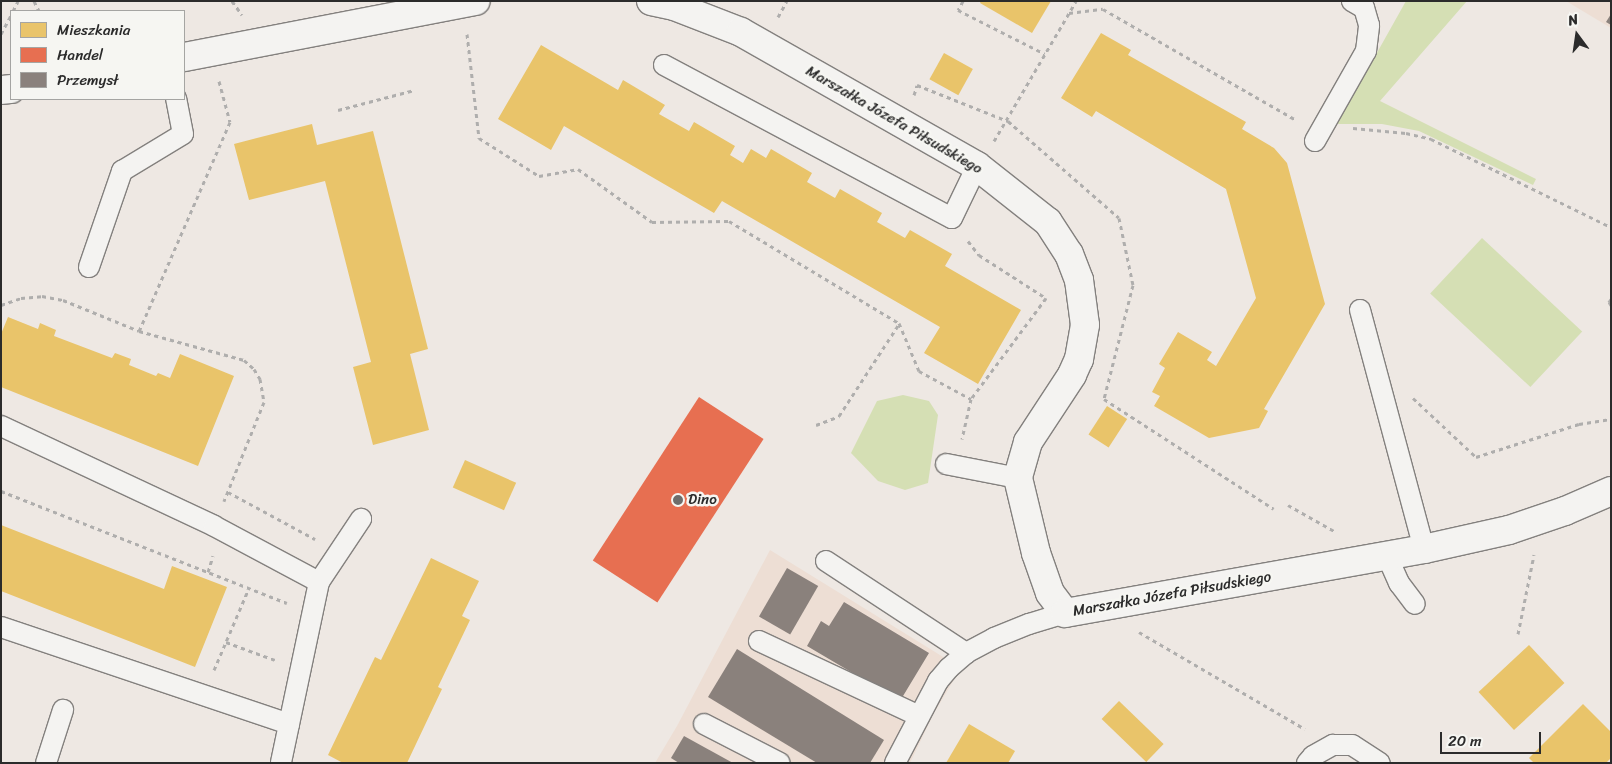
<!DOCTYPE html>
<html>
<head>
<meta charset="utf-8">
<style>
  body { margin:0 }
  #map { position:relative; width:1612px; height:764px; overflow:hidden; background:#eee8e3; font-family:Sriracha,sans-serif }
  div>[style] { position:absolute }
  .built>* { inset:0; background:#edded4 }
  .green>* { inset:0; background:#d5dfb4; transform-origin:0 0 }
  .homes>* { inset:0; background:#e9c46a; transform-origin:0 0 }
  .shops>* { inset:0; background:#e76f51; transform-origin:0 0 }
  .industry>* { inset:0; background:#8a817c; transform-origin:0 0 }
  .path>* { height:3px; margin-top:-1.5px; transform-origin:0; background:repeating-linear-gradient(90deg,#afaead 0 4px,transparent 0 8px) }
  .roads { filter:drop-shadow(1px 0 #83807e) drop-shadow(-1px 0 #83807e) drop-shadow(0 1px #83807e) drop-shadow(0 -1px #83807e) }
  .service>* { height:20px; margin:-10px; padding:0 10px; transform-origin:10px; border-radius:10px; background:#f4f3f1 }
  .minor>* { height:28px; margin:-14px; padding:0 14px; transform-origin:14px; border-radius:14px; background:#f4f3f1 }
  .dots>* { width:14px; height:14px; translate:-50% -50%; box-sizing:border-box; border:2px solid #f6f6f2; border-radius:50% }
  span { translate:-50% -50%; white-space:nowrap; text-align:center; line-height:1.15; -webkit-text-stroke:5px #f6f6f2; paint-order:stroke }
  .street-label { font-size:15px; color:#2b2b2b }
  .poi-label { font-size:15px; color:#2b2b2b }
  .left { translate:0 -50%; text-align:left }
  .frame { position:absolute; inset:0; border:2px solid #2b2b2b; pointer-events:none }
  .legend { position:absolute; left:10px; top:10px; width:175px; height:90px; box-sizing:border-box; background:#f6f6f2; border:1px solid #a5a5a2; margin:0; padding:6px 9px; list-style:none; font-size:15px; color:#2b2b2b }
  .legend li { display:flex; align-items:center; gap:10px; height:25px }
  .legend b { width:25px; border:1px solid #a5a5a2 }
  .north { position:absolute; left:1552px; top:10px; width:50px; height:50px; -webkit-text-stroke:4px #f6f6f2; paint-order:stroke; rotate:346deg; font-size:14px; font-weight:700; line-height:20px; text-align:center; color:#2b2b2b }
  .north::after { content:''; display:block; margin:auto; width:18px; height:22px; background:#2b2b2b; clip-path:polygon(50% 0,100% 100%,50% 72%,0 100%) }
  .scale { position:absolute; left:1440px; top:732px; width:101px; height:22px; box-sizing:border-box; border:2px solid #2b2b2b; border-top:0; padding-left:6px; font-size:15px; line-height:18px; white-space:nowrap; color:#2b2b2b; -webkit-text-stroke:4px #f6f6f2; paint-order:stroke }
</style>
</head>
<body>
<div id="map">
  <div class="built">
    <i style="clip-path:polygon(1566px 1px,1611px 1px,1611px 28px)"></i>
    <i style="clip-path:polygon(770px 550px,961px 668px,934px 713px,910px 763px,655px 763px,677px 726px)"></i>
  </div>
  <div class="green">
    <i style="clip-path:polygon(1406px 1px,1467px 1px,1380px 101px,1536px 179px,1533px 185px,1419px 131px,1382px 124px,1337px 124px)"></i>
    <i style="left:1482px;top:238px;width:137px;height:76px;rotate:43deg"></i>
    <i style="clip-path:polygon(903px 395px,929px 401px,938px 415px,928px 483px,905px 490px,878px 481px,851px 453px,877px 401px)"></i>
  </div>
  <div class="homes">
    <i style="clip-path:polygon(981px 1px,1051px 1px,1032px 33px,980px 3px)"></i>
    <i style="clip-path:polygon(1101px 33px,1131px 50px,1128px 55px,1246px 122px,1242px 129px,1274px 148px,1287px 163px,1325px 304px,1264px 409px,1268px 411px,1259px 428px,1209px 438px,1154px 406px,1160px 396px,1152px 392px,1165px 368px,1159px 364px,1178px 332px,1212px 352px,1207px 360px,1216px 366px,1256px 298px,1226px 189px,1096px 111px,1092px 117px,1061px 98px)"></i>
    <i style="clip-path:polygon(541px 45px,618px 90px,623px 80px,665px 105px,659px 114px,689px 131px,694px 122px,735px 146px,730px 155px,743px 163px,751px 149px,766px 158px,771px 149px,812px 173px,807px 182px,835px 198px,840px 189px,882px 213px,877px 222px,905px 238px,910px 230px,952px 254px,945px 266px,1021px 310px,978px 384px,924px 353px,940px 327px,722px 201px,714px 213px,564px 126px,551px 150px,498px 119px)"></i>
    <i style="left:944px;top:53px;width:33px;height:30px;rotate:29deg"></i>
    <i style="clip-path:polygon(312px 124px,317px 145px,373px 131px,428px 349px,410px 354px,429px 430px,373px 445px,353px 367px,371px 362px,325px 181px,249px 200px,234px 144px)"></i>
    <i style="clip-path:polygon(8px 317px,38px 329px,40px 323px,56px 330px,54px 336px,112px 358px,115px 353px,131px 359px,129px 365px,156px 376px,158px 373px,170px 378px,180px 354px,234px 376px,198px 466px,1px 387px,1px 334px)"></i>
    <i style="left:1107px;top:406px;width:24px;height:34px;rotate:33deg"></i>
    <i style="left:465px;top:460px;width:56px;height:30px;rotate:24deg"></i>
    <i style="clip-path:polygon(1px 525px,164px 589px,172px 566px,227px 587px,195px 667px,1px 591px)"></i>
    <i style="clip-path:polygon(431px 558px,479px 581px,462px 616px,470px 620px,438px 687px,442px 689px,407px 763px,343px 763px,328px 755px,375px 657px,381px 660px)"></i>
    <i style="left:1529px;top:645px;width:52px;height:69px;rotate:47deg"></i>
    <i style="left:1119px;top:701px;width:62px;height:25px;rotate:44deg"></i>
    <i style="clip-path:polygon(1583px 704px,1611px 732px,1611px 758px,1606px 763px,1534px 763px,1529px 758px)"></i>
    <i style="clip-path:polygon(969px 724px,1015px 751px,1008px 763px,946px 763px)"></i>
  </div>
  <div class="shops">
    <i style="left:699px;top:397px;width:77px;height:195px;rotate:33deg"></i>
  </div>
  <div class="industry">
    <i style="clip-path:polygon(1611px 14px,1611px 25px,1606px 22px)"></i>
    <i style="left:787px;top:568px;width:36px;height:56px;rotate:30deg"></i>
    <i style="clip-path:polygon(844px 602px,929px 653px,900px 701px,807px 646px,821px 621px,829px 626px)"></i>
    <i style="clip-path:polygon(737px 649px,884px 740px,870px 763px,817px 763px,708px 697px)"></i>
    <i style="clip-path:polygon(684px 736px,733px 763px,679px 763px,671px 758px)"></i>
  </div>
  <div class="path">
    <i style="left:34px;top:1px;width:11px;rotate:63deg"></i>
    <i style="left:232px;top:1px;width:17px;rotate:54deg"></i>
    <i style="left:963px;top:1px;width:10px;rotate:119deg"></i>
    <i style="left:958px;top:10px;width:97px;rotate:26.8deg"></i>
    <i style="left:13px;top:11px;width:11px;rotate:-63deg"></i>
    <i style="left:1069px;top:13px;width:34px;rotate:-7deg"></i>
    <i style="left:1103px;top:9px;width:223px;rotate:29.9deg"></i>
    <i style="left:778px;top:17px;width:18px;rotate:-61deg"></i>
    <i style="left:1px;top:34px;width:21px;rotate:-62deg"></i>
    <i style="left:467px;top:34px;width:105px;rotate:83.4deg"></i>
    <i style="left:479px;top:138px;width:71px;rotate:32.3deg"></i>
    <i style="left:539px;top:176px;width:40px;rotate:-10deg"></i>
    <i style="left:578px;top:169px;width:91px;rotate:35.6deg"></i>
    <i style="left:652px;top:222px;width:77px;rotate:-0.7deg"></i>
    <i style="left:729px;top:221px;width:198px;rotate:31deg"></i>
    <i style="left:899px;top:323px;width:52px;rotate:67.4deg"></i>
    <i style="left:919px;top:371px;width:59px;rotate:28.3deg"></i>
    <i style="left:971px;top:399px;width:41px;rotate:102.7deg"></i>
    <i style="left:219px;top:81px;width:42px;rotate:75deg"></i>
    <i style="left:230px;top:122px;width:228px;rotate:113.5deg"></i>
    <i style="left:139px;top:331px;width:109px;rotate:15.4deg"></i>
    <i style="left:244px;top:360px;width:13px;rotate:42deg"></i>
    <i style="left:254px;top:369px;width:12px;rotate:59deg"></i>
    <i style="left:260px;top:379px;width:23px;rotate:80deg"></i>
    <i style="left:264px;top:402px;width:107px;rotate:112deg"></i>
    <i style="left:914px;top:95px;width:10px;rotate:-73deg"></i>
    <i style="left:917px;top:85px;width:98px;rotate:21.6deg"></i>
    <i style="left:1008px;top:121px;width:147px;rotate:41.1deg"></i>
    <i style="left:1119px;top:218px;width:68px;rotate:78.2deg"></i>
    <i style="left:1133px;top:285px;width:118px;rotate:104.3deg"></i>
    <i style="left:1104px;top:399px;width:202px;rotate:32.9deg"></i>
    <i style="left:338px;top:110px;width:79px;rotate:-14.7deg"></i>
    <i style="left:1353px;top:128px;width:53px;rotate:5.4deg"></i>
    <i style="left:1406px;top:133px;width:26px;rotate:13deg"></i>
    <i style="left:1431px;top:139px;width:200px;rotate:26.1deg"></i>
    <i style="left:994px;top:141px;width:162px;rotate:-59.6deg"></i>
    <i style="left:968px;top:241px;width:18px;rotate:52deg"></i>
    <i style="left:979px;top:255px;width:80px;rotate:32.7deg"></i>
    <i style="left:1046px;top:298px;width:126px;rotate:126.6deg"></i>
    <i style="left:1611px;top:299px;width:4px;rotate:124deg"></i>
    <i style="left:1609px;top:302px;width:4px;rotate:56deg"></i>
    <i style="left:1px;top:305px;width:21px;rotate:-19deg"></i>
    <i style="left:21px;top:298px;width:21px;rotate:-5deg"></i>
    <i style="left:42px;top:296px;width:21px;rotate:11deg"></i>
    <i style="left:63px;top:300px;width:82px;rotate:22.2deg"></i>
    <i style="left:1413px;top:398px;width:86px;rotate:43.1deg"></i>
    <i style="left:1476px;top:457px;width:108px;rotate:-17.8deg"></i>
    <i style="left:1579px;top:424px;width:32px;rotate:-9deg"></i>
    <i style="left:816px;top:425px;width:25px;rotate:-21deg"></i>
    <i style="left:839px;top:416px;width:110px;rotate:-56.9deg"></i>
    <i style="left:1px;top:491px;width:307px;rotate:21.4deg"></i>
    <i style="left:228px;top:492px;width:99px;rotate:28.4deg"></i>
    <i style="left:1288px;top:505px;width:55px;rotate:29.4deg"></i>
    <i style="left:208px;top:572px;width:17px;rotate:-73deg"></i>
    <i style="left:1139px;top:632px;width:192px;rotate:30.3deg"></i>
    <i style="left:1518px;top:634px;width:81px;rotate:-78.6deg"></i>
    <i style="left:226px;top:642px;width:52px;rotate:20.2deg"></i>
    <i style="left:214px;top:670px;width:89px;rotate:-66.9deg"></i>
  </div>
  <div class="roads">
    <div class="service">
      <i style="left:664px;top:65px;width:326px;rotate:28deg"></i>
      <i style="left:952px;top:218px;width:58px;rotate:-64.3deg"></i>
      <i style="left:1315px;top:141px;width:103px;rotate:-60.5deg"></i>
      <i style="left:1366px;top:51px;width:26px;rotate:-83deg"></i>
      <i style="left:1369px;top:25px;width:18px;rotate:-106deg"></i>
      <i style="left:1364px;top:8px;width:14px;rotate:-150deg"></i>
      <i style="left:89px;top:267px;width:102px;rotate:-71deg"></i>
      <i style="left:122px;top:171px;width:71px;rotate:-31.2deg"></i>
      <i style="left:183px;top:134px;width:36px;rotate:-101deg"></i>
      <i style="left:1360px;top:310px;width:247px;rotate:75deg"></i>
      <i style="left:1px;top:426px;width:235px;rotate:25.1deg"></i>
      <i style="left:214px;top:526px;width:119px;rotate:28.1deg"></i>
      <i style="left:319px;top:582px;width:185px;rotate:101.9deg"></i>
      <i style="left:946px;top:464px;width:73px;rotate:11deg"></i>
      <i style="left:1387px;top:556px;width:30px;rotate:66deg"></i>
      <i style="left:1399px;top:583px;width:26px;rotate:53deg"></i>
      <i style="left:826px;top:561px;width:168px;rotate:33.3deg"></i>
      <i style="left:319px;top:582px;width:76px;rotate:-56.3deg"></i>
      <i style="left:1px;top:627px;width:304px;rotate:18.6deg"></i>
      <i style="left:759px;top:641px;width:177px;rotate:25.1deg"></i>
      <i style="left:704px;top:724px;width:85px;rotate:27.2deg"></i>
      <i style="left:46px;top:763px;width:56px;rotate:-72.2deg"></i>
      <i style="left:895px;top:763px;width:93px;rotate:-62.3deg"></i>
      <i style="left:938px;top:681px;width:17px;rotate:-50deg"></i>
      <i style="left:949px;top:668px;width:23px;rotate:-41deg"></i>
      <i style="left:966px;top:653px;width:32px;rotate:-28deg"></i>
      <i style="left:994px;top:638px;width:38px;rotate:-22deg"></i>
      <i style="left:1029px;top:624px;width:38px;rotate:-17deg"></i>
      <i style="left:1307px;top:763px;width:9px;rotate:-49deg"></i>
      <i style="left:1313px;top:756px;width:23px;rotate:-29deg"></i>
      <i style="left:1333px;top:745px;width:19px"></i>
      <i style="left:1352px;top:745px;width:33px;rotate:33deg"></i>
    </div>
    <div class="minor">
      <i style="left:651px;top:1px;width:24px;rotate:12deg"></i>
      <i style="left:674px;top:6px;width:72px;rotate:21.2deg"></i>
      <i style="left:741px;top:32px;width:271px;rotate:29.6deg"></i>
      <i style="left:977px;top:166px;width:90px;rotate:38.3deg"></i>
      <i style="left:1048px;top:222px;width:38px;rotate:57deg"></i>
      <i style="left:1069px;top:254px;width:28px;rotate:69deg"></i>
      <i style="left:1079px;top:280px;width:45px;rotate:82.4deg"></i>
      <i style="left:1085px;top:325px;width:35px;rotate:100deg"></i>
      <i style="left:1079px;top:359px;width:17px;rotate:114deg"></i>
      <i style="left:1072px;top:375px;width:80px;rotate:123.3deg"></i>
      <i style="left:1028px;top:442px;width:37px;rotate:106deg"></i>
      <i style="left:1018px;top:478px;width:77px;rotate:76.5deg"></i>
      <i style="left:1036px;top:553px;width:42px;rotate:70.7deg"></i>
      <i style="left:1050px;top:593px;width:25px;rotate:53deg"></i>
      <i style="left:1065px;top:613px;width:365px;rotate:-10.1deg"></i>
      <i style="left:1424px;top:549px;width:87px;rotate:-12.6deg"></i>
      <i style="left:1509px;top:530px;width:59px;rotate:-18.7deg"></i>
      <i style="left:1565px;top:511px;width:50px;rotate:-23.5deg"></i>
      <i style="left:184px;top:57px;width:297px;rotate:-10.9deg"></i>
      <i style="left:1px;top:90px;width:10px;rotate:-6deg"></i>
    </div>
  </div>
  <div class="dots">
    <i style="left:678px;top:500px;background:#6f6d6b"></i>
  </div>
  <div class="street-label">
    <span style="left:894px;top:120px;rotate:30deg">Marszałka Józefa Piłsudskiego</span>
    <span style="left:1172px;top:594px;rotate:-10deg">Marszałka Józefa Piłsudskiego</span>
  </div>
  <div class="poi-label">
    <span class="left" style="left:688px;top:500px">Dino</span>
  </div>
  <div class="frame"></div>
  <ul class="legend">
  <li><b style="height:14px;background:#e9c46a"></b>Mieszkania</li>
  <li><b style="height:14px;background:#e76f51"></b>Handel</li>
  <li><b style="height:14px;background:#8a817c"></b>Przemysł</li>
  </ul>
  <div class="north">N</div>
  <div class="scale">20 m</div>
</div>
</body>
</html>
